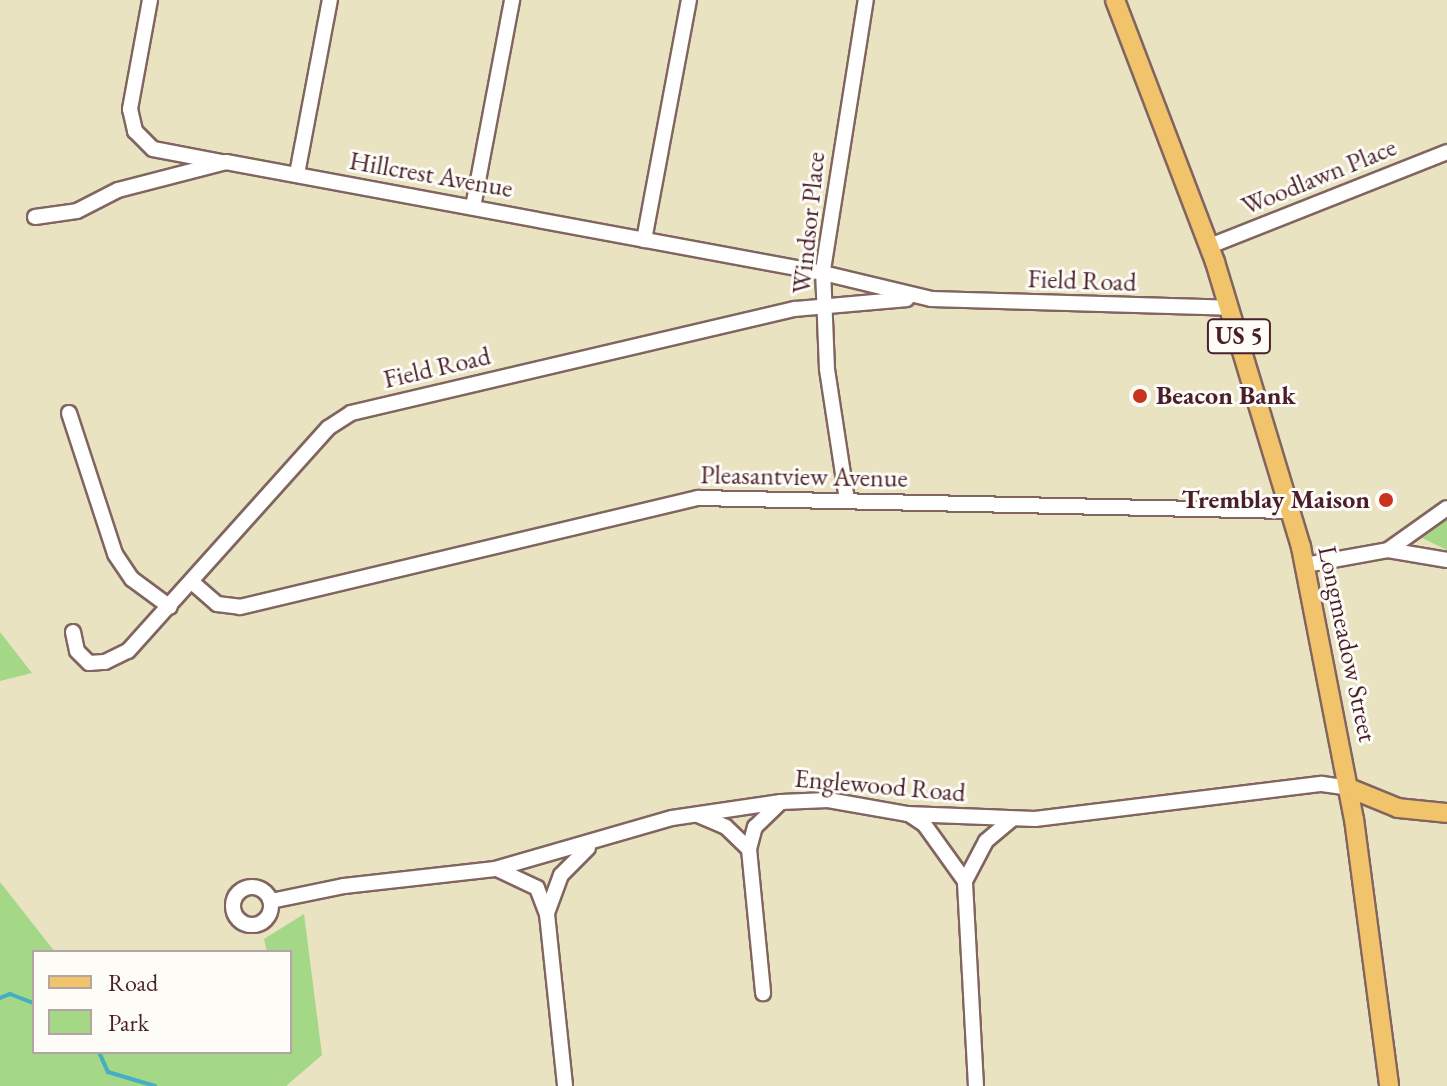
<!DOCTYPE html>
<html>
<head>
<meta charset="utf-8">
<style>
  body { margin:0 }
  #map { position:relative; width:1447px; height:1086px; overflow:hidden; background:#e9e3c2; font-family:"EB Garamond",serif }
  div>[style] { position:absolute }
  .green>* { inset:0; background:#a4d786 }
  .stream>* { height:4px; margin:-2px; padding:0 2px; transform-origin:2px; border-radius:2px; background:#45adc5 }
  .roads { filter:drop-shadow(2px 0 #826460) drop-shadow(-2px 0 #826460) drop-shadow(0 2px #826460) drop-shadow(0 -2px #826460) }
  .minor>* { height:14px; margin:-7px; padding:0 7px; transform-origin:7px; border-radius:7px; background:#fff }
  .minor>.ring { margin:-7px; padding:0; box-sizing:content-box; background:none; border:14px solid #fff; border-radius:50% }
  .major>* { height:18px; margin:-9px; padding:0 9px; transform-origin:9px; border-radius:9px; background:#f1c36a }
  .dots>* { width:22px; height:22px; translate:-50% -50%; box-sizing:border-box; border:4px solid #fdfcf7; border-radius:50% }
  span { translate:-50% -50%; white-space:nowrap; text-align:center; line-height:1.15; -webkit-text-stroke:6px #fdfcf7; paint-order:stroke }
  .shield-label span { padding:2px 6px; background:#fdfcf7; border:2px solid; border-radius:6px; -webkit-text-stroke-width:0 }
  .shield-label { font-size:24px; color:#4a1f2b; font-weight:700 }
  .street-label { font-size:26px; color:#4a1f2b }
  .poi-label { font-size:26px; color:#4a1f2b; font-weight:700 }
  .left { translate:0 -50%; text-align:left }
  .right { translate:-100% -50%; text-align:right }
  .legend { position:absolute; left:32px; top:950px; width:260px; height:104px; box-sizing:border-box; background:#fdfcf7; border:2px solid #b5a4a5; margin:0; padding:10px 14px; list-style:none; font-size:24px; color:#4a1f2b }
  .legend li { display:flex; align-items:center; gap:16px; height:40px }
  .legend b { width:40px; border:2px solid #b5a4a5 }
</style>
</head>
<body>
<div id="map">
  <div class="green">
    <i style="clip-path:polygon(1447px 518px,1447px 550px,1422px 538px)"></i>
    <i style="clip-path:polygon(0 632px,32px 673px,0 681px)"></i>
    <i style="clip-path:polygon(0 882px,55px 952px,34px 952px,34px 1052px,290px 1052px,290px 952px,267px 952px,264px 939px,304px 914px,322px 1055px,286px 1086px,0 1086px)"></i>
  </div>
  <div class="stream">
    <i style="left:0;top:998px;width:11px;rotate:-22deg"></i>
    <i style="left:10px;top:994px;width:26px;rotate:21deg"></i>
    <i style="left:99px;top:1052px;width:22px;rotate:66deg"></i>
    <i style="left:108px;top:1072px;width:49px;rotate:16.6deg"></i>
  </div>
  <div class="roads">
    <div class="minor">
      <i style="left:150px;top:0;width:111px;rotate:100.4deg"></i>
      <i style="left:130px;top:109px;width:23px;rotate:77deg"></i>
      <i style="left:135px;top:131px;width:25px;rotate:45deg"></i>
      <i style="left:153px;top:149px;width:69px;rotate:10.8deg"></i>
      <i style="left:297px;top:174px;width:177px;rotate:-79.3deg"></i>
      <i style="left:473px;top:207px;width:211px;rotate:-79.3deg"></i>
      <i style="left:35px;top:217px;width:42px;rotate:-8.1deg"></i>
      <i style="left:77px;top:211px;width:46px;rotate:-27.1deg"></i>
      <i style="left:118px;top:190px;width:112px;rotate:-14.5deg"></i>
      <i style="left:226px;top:162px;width:607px;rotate:10.53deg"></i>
      <i style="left:823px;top:273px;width:111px;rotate:13.5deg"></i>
      <i style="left:931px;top:299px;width:299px;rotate:1.7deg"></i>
      <i style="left:644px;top:240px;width:244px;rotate:-79.4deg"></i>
      <i style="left:1210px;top:246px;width:255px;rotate:-21.6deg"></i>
      <i style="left:69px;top:413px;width:148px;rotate:71.9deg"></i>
      <i style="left:115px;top:554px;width:30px;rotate:56deg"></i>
      <i style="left:132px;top:579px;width:47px;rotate:36.4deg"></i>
      <i style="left:847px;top:500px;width:133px;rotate:-98.7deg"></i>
      <i style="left:827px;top:369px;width:99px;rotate:-92.3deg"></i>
      <i style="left:823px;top:270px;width:273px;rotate:-81deg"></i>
      <i style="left:1388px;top:550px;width:60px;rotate:9.6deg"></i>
      <i style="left:1305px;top:565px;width:84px;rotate:-10.2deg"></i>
      <i style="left:1388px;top:550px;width:72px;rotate:-35.4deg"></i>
      <i style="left:193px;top:583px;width:32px;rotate:41deg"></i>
      <i style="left:217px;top:604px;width:23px;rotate:7deg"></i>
      <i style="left:240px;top:607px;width:471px;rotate:-13.4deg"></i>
      <i style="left:698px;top:498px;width:593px;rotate:1.26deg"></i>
      <i style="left:73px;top:632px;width:19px;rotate:78deg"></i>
      <i style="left:77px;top:651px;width:17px;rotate:45deg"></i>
      <i style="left:89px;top:663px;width:16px;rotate:-4deg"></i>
      <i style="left:105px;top:662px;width:25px;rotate:-26deg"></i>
      <i style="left:128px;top:651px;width:300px;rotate:-48.1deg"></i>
      <i style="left:328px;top:428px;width:27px;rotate:-33deg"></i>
      <i style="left:351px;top:413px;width:456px;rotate:-13.2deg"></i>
      <i style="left:795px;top:309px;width:112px;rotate:-5.1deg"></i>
      <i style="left:698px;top:815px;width:30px;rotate:23deg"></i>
      <i style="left:726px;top:827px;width:32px;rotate:44deg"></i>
      <i style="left:749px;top:849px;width:145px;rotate:84.4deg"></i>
      <i style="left:910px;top:815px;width:17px;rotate:33deg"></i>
      <i style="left:924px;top:824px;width:70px;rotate:54.3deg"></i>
      <i style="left:749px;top:849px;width:23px;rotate:-75deg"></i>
      <i style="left:755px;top:827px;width:36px;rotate:-44deg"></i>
      <i style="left:499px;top:870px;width:42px;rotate:25.3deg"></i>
      <i style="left:537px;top:888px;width:28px;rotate:69deg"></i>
      <i style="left:547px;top:914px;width:173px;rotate:84deg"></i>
      <i class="ring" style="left:233px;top:887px;width:24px;height:24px"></i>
      <i style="left:271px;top:901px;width:75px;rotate:-11.6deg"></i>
      <i style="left:344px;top:886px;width:152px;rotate:-6.4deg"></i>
      <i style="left:495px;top:869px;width:184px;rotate:-16.1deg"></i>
      <i style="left:672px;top:818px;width:110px;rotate:-8.4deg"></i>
      <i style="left:781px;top:802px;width:47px;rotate:-2.4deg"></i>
      <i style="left:828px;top:800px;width:80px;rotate:10deg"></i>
      <i style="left:907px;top:814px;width:128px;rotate:2.2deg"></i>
      <i style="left:1035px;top:819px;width:289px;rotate:-7deg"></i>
      <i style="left:1322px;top:784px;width:27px;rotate:8deg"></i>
      <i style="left:547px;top:913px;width:40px;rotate:-69.8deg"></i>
      <i style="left:561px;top:875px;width:38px;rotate:-45deg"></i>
      <i style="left:976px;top:1086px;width:205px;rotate:-93.1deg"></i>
      <i style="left:965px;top:881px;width:45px;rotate:-62.3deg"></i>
      <i style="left:986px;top:841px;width:34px;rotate:-40deg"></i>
    </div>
    <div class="major">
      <i style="left:1115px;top:0;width:280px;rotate:69.1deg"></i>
      <i style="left:1215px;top:262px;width:298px;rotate:73.2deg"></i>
      <i style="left:1301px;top:547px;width:277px;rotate:79deg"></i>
      <i style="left:1354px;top:819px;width:269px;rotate:82.5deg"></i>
      <i style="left:1349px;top:788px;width:53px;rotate:22.2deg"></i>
      <i style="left:1398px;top:808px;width:49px;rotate:5.8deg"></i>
    </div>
  </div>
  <div class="dots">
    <i style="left:1140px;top:396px;background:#c8321e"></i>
    <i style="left:1386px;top:500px;background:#c8321e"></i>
  </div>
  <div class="shield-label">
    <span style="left:1239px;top:336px">US 5</span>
  </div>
  <div class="street-label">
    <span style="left:431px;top:175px;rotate:10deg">Hillcrest Avenue</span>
    <span style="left:1319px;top:177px;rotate:-22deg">Woodlawn Place</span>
    <span style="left:809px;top:223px;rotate:-84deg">Windsor Place</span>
    <span style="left:1082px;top:281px;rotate:2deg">Field Road</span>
    <span style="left:437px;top:368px;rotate:-13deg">Field Road</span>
    <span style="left:804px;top:477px;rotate:1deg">Pleasantview Avenue</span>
    <span style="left:1347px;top:644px;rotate:78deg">Longmeadow Street</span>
    <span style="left:880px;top:786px;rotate:5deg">Englewood Road</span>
  </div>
  <div class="poi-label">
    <span class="left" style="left:1156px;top:396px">Beacon Bank</span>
    <span class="right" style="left:1370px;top:500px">Tremblay Maison</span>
  </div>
  <ul class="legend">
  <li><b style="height:10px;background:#f1c36a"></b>Road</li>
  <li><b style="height:22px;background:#a4d786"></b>Park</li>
  </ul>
</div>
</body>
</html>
